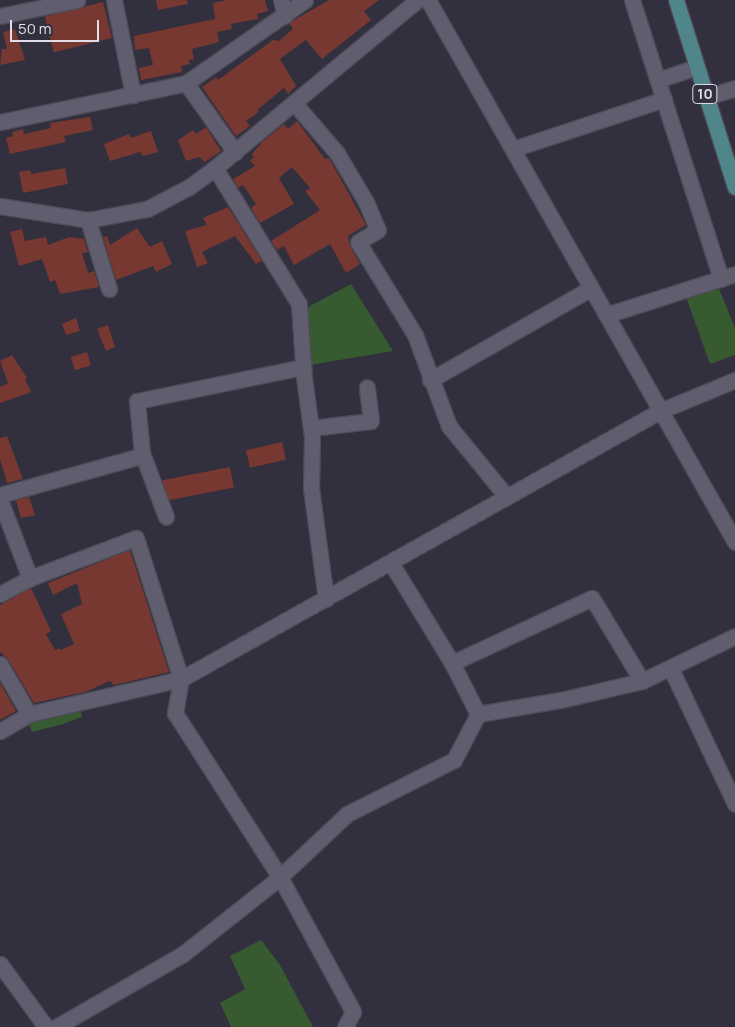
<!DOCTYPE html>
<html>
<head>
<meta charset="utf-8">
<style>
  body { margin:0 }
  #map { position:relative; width:735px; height:1027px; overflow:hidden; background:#322f3e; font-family:Manrope,sans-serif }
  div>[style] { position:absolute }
  .green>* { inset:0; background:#375a31 }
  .building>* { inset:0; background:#773831; transform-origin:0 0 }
  .roads { filter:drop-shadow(1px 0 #4d4b58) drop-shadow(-1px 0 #4d4b58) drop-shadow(0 1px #4d4b58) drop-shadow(0 -1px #4d4b58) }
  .minor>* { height:15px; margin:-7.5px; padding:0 7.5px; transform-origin:7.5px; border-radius:7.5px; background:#605d6e }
  .major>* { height:15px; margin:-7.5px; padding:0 7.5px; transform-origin:7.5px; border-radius:7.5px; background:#50858a }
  span { translate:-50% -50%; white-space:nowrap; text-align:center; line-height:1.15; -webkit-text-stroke:5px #322f3e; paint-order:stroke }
  .shield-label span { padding:1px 4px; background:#322f3e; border:1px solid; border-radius:4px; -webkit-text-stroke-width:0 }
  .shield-label { font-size:14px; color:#e0dee8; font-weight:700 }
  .scale { position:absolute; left:10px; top:20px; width:89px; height:22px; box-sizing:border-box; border:2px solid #e0dee8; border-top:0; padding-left:6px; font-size:15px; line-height:18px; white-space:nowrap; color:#e0dee8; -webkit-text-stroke:4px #322f3e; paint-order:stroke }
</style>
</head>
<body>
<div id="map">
  <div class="green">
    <i style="clip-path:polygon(351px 284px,393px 351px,310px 365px,306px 312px,310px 306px)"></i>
    <i style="clip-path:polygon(718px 286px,735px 328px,735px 355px,710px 364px,686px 297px)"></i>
    <i style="clip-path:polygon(80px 708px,82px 717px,63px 724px,32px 732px,28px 722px)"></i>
    <i style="clip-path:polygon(261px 940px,280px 965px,313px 1027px,231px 1027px,220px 1003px,245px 989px,230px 956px)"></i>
  </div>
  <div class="building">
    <i style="clip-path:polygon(156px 0,187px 0,188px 4px,158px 10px)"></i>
    <i style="clip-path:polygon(227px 0,265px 0,268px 11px,257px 14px,258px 19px,231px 24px,232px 29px,217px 32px,219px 42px,192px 49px,194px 59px,189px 60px,190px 64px,181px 66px,182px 72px,141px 80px,139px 68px,153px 65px,149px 48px,135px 50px,134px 36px,215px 19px,213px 3px)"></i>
    <i style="clip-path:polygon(329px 0,379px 0,364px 11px,371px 20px,322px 59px,306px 40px,280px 59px,296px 86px,288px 94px,284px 88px,257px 110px,259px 112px,246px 121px,250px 126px,236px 136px,202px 87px,216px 77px,218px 80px,273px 40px,279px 41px,293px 29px,289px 23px)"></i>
    <i style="left:103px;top:2px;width:37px;height:60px;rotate:76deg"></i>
    <i style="clip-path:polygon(15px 29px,25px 60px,0 65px,2px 49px,7px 49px,3px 32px)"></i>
    <i style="clip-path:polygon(90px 117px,93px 130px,64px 136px,66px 142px,10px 154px,6px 138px,13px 136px,12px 132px,23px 129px,24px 134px,51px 128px,50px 123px)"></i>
    <i style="clip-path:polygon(297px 121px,325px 159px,329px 158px,366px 225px,348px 236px,350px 246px,360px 264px,346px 273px,330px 244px,294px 265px,284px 246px,277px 250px,271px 241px,320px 210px,305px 191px,310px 188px,292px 167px,279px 178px,294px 204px,260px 223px,251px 208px,256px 204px,243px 185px,238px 188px,233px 179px,255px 166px,250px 161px,254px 157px,252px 154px,263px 141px,284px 124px,288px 129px)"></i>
    <i style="clip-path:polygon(206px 127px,221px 151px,205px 162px,199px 157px,186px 161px,178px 140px,193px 130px,196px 134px)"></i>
    <i style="clip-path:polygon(151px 131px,158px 152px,143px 156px,140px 152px,110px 161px,104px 144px,129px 134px,131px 138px)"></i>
    <i style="clip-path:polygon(65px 168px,68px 184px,23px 193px,19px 172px,30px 170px,31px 174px)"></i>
    <i style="clip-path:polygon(228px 207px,262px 261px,256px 264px,235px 236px,202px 252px,208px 263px,197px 267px,185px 231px,207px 225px,203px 218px)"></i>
    <i style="clip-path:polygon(137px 228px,150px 247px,162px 241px,172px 264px,156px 272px,153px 266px,116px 280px,103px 237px,107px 236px,110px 245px)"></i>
    <i style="clip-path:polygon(22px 229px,25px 241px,46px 237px,48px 245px,69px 237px,84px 239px,88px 252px,82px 253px,88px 273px,94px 271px,99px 287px,60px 294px,55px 280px,50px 282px,42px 259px,19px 266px,10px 232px)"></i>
    <i style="clip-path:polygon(76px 318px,80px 331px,66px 335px,62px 324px)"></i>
    <i style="clip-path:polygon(108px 325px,115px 347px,106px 351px,97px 329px)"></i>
    <i style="left:87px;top:352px;width:14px;height:17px;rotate:73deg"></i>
    <i style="clip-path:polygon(12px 355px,27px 378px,25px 379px,31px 392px,0 403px,0 387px,8px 383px,0 361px)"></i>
    <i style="clip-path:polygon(7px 436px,23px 479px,7px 483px,0 459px,0 438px)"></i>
    <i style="left:282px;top:442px;width:18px;height:37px;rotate:77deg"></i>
    <i style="left:230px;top:467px;width:21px;height:69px;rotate:79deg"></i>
    <i style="clip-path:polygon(29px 497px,35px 515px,21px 518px,16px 500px)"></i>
    <i style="clip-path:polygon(130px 550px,169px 672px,114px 685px,110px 681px,85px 692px,34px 703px,8px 659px,0 652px,0 605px,31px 588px,51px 631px,46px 634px,55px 650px,59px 648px,60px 650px,74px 644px,61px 614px,82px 604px,77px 583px,53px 595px,48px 583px)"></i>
    <i style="clip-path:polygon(0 683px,16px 711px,0 720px)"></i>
  </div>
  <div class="roads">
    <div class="minor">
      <i style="left:114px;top:0;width:97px;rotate:78.7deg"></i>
      <i style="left:281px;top:0;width:16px;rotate:75deg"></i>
      <i style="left:428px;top:0;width:623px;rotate:60.47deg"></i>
      <i style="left:632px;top:0;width:293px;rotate:72.3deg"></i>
      <i style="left:0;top:16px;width:79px;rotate:-11.7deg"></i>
      <i style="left:658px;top:80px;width:40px;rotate:-18.9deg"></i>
      <i style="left:186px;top:83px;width:85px;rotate:54.6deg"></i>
      <i style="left:706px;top:97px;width:30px;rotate:-17deg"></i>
      <i style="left:295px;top:104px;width:65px;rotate:49.4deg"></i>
      <i style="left:337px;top:153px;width:57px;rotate:59.4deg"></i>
      <i style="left:366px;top:202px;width:30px;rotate:67deg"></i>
      <i style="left:378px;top:230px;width:23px;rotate:149deg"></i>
      <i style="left:358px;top:242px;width:109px;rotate:58.5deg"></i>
      <i style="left:415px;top:335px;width:97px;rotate:69.5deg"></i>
      <i style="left:449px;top:426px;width:90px;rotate:50.8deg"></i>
      <i style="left:0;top:122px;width:190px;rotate:-11.8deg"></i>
      <i style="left:186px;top:83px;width:145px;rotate:-34.9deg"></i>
      <i style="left:513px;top:149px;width:159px;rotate:-18.3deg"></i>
      <i style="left:215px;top:168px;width:160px;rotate:58.3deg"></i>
      <i style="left:299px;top:304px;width:73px;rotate:86.1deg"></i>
      <i style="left:304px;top:377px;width:61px;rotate:82.4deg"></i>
      <i style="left:312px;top:437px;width:51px;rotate:91.1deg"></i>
      <i style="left:311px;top:488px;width:112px;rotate:82.3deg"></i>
      <i style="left:0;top:206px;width:89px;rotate:9deg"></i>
      <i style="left:88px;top:220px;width:60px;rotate:-10.6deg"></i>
      <i style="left:147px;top:209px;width:47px;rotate:-27.6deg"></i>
      <i style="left:189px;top:187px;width:32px;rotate:-36deg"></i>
      <i style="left:215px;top:168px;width:263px;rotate:-39.7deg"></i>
      <i style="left:88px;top:220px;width:72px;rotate:73.1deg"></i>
      <i style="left:606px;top:315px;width:135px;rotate:-17.6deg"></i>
      <i style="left:430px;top:380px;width:185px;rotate:-29.7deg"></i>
      <i style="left:311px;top:428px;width:60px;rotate:-6.7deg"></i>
      <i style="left:371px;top:421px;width:34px;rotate:-97deg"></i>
      <i style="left:142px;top:453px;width:68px;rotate:69.4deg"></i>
      <i style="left:0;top:495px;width:142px;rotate:-15.5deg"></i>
      <i style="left:137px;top:457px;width:6px;rotate:-39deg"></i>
      <i style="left:142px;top:453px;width:52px;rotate:-95.5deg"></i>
      <i style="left:137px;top:401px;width:169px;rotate:-11.6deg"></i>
      <i style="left:0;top:500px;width:84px;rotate:69deg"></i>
      <i style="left:391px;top:563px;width:117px;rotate:58.6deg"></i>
      <i style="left:452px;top:663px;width:57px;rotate:63deg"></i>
      <i style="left:0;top:594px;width:34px;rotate:-28deg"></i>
      <i style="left:30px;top:578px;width:113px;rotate:-20.7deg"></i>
      <i style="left:136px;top:538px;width:148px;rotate:72.3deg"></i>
      <i style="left:181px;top:679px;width:35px;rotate:100deg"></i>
      <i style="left:175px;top:713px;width:195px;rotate:57.4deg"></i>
      <i style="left:280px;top:877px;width:147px;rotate:61.5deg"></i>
      <i style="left:350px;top:1006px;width:7px;rotate:63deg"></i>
      <i style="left:353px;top:1012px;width:17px;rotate:118deg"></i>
      <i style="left:452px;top:663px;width:154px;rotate:-24.9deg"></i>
      <i style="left:592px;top:598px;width:97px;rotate:58.9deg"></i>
      <i style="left:0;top:664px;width:58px;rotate:59.9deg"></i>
      <i style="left:671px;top:669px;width:149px;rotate:64.6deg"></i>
      <i style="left:478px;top:714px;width:88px;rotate:-9.8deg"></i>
      <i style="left:565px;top:699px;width:79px;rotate:-13.2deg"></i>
      <i style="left:642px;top:681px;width:103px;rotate:-25.8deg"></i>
      <i style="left:0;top:731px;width:34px;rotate:-30deg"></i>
      <i style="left:29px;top:714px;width:156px;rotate:-13deg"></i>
      <i style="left:181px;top:679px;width:549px;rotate:-29.23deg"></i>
      <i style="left:660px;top:411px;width:81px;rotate:-22.5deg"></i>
      <i style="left:0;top:964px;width:78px;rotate:53.9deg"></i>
      <i style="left:56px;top:1027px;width:146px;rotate:-29.9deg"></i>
      <i style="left:183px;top:954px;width:124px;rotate:-38.4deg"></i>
      <i style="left:280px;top:877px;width:92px;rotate:-43.2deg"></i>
      <i style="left:347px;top:814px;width:120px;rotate:-26.8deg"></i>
      <i style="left:454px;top:760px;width:52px;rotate:-62.4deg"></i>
    </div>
    <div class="major">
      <i style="left:676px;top:0;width:196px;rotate:72.5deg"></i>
    </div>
  </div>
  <div class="shield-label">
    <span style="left:705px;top:94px">10</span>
  </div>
  <div class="scale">50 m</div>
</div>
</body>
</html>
